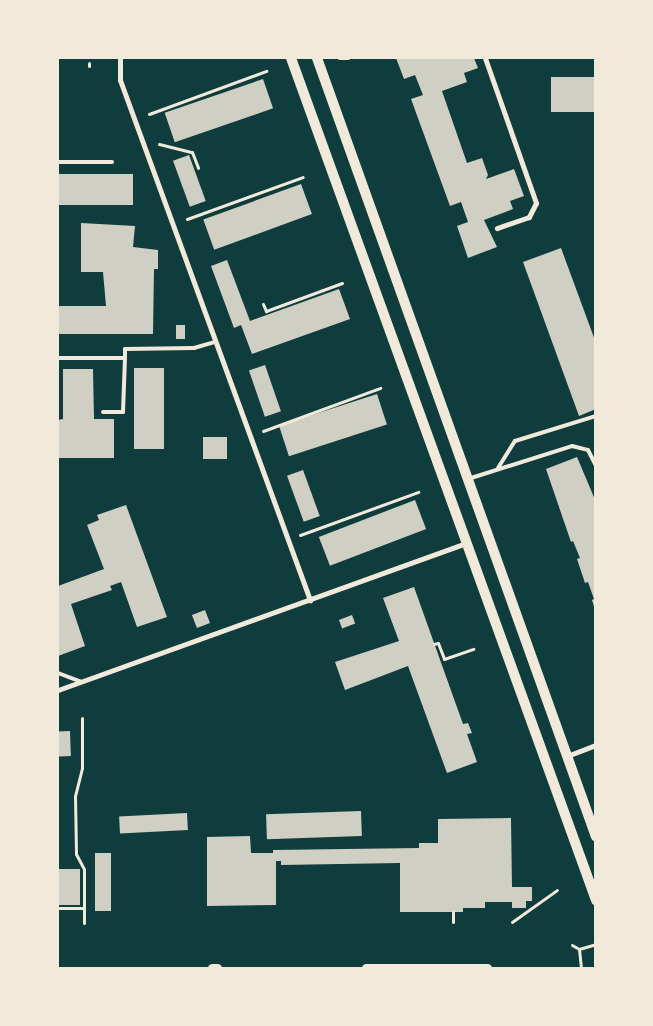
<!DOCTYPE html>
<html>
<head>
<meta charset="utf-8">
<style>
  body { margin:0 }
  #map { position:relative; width:653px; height:1026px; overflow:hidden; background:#0f3d3e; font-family:Inter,sans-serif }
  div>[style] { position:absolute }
  .building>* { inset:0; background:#cfcfc3; transform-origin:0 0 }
  .path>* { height:3px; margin:-1.5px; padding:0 1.5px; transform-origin:1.5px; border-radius:1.5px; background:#f1e9da }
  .service>* { height:4px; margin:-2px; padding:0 2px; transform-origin:2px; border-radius:2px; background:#f1e9da }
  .minor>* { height:5px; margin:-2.5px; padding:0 2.5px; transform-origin:2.5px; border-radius:2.5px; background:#f1e9da }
  .tertiary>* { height:9px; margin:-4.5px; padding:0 4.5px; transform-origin:4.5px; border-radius:4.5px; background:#f1e9da }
  .secondary>* { height:10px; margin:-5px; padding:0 5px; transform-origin:5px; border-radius:5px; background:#f1e9da }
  span { translate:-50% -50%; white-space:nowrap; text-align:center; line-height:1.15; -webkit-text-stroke:4.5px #f1e9da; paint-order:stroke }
  .frame { position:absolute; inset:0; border:59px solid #f1e9da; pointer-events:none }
</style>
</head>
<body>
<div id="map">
  <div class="building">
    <i style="clip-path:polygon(396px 58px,474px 58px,478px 68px,464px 73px,467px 82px,442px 91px,467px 163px,482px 158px,488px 175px,486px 179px,514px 169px,524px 196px,510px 201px,513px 209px,484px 220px,497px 247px,468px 258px,457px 226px,468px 222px,461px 202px,450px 206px,411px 99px,423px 95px,415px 75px,404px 79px)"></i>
    <i style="left:596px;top:77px;width:35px;height:45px;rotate:90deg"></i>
    <i style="left:263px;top:79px;width:31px;height:104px;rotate:71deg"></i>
    <i style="left:189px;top:155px;width:49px;height:17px;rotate:70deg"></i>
    <i style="left:58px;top:174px;width:75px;height:31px"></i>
    <i style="left:301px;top:184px;width:32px;height:104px;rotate:70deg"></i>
    <i style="clip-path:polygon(81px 223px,135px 226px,133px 247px,158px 250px,158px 269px,154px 269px,153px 334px,58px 334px,58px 306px,106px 306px,103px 272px,81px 272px)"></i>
    <i style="clip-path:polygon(561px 248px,596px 343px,596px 409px,579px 416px,523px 262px)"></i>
    <i style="clip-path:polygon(227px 260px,250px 321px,339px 289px,350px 319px,252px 354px,241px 325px,234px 328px,211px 266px)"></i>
    <i style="left:185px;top:325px;width:14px;height:9px;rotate:90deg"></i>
    <i style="left:265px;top:365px;width:49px;height:17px;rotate:71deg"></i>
    <i style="left:134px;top:368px;width:30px;height:81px"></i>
    <i style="clip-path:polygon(63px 369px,93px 369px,94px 419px,114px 419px,114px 458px,58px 458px,58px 420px,63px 419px)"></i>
    <i style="left:377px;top:394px;width:32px;height:103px;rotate:72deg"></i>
    <i style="left:203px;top:437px;width:24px;height:22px"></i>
    <i style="clip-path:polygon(577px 457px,596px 502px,595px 610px,592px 600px,594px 599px,588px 582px,585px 583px,577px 559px,580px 558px,573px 541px,571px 542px,546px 469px)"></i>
    <i style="left:303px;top:470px;width:49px;height:17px;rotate:70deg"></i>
    <i style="left:415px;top:500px;width:31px;height:103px;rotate:69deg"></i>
    <i style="clip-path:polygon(126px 505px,167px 617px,137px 627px,121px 582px,110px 586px,112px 590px,71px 604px,85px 646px,58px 656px,58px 586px,104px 569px,87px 525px,99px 520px,97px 515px)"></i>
    <i style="clip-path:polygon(414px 587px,463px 724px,468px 723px,472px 733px,467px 734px,477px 762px,447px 773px,408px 666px,345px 690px,335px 662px,399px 641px,383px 598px)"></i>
    <i style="left:205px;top:610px;width:14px;height:14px;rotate:69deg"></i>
    <i style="left:352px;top:615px;width:9px;height:14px;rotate:69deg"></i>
    <i style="left:70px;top:731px;width:25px;height:12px;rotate:88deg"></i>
    <i style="left:361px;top:811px;width:25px;height:95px;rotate:88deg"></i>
    <i style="left:187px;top:813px;width:17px;height:68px;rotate:87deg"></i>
    <i style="clip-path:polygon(511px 818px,512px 887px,532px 887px,532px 901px,526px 901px,526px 908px,512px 908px,512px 902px,485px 902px,485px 908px,463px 908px,463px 912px,400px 912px,400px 863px,281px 865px,281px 861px,276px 861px,276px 905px,207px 906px,207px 837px,250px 836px,251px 853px,273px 853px,273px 850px,419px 848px,419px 843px,438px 843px,438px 819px)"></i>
    <i style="left:95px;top:853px;width:16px;height:58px"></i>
    <i style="left:58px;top:869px;width:22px;height:36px"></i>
  </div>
  <div class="path">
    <i style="left:339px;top:58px;width:9px"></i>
    <i style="left:89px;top:63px;width:3px;rotate:90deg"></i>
    <i style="left:149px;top:114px;width:125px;rotate:-20.2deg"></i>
    <i style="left:159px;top:144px;width:34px;rotate:14deg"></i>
    <i style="left:192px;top:152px;width:17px;rotate:69deg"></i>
    <i style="left:187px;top:219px;width:123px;rotate:-19.9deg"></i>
    <i style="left:263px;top:304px;width:8px;rotate:67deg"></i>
    <i style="left:266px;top:311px;width:81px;rotate:-20.2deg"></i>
    <i style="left:263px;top:431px;width:125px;rotate:-20.2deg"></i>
    <i style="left:300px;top:535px;width:126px;rotate:-20deg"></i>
    <i style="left:434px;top:644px;width:4px;rotate:-14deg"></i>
    <i style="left:438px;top:643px;width:17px;rotate:69deg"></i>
    <i style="left:444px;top:659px;width:31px;rotate:-19deg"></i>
    <i style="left:82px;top:718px;width:50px;rotate:90deg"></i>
    <i style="left:82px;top:768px;width:29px;rotate:104deg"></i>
    <i style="left:75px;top:796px;width:58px;rotate:89deg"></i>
    <i style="left:76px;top:854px;width:17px;rotate:62deg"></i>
    <i style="left:84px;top:869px;width:54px;rotate:90deg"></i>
    <i style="left:58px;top:908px;width:25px"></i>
    <i style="left:453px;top:912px;width:10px;rotate:90deg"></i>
    <i style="left:512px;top:922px;width:55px;rotate:-35.4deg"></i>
    <i style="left:572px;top:945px;width:8px;rotate:30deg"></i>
    <i style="left:581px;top:968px;width:19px;rotate:-96deg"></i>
    <i style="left:579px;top:949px;width:18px;rotate:-16deg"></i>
  </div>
  <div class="service">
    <i style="left:58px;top:162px;width:54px"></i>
    <i style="left:58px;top:358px;width:67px"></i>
    <i style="left:125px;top:358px;width:9px;rotate:-90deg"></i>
    <i style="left:125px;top:349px;width:69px;rotate:-0.8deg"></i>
    <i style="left:194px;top:348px;width:22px;rotate:-16deg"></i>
    <i style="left:103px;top:412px;width:20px"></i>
    <i style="left:123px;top:412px;width:54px;rotate:-87.9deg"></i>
    <i style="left:498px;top:468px;width:32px;rotate:-58deg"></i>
    <i style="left:515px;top:441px;width:85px;rotate:-17.2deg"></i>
    <i style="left:468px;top:479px;width:109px;rotate:-17.6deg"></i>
    <i style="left:572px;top:446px;width:16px;rotate:14deg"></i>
    <i style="left:588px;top:450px;width:18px;rotate:63deg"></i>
    <i style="left:58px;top:673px;width:25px;rotate:21deg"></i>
  </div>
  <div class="minor">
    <i style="left:120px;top:58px;width:22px;rotate:90deg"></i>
    <i style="left:120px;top:80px;width:554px;rotate:69.93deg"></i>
    <i style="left:485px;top:58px;width:154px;rotate:70.6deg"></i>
    <i style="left:536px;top:203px;width:16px;rotate:117deg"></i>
    <i style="left:529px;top:217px;width:34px;rotate:161deg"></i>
    <i style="left:58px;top:690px;width:435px;rotate:-19.8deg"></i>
    <i style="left:567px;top:756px;width:31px;rotate:-21deg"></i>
  </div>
  <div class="tertiary">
    <i style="left:212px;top:968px;width:5px"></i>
    <i style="left:366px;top:968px;width:121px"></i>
  </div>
  <div class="secondary">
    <i style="left:291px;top:58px;width:896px;rotate:70.09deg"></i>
    <i style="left:317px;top:58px;width:827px;rotate:70.29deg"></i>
  </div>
  <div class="frame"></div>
</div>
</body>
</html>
